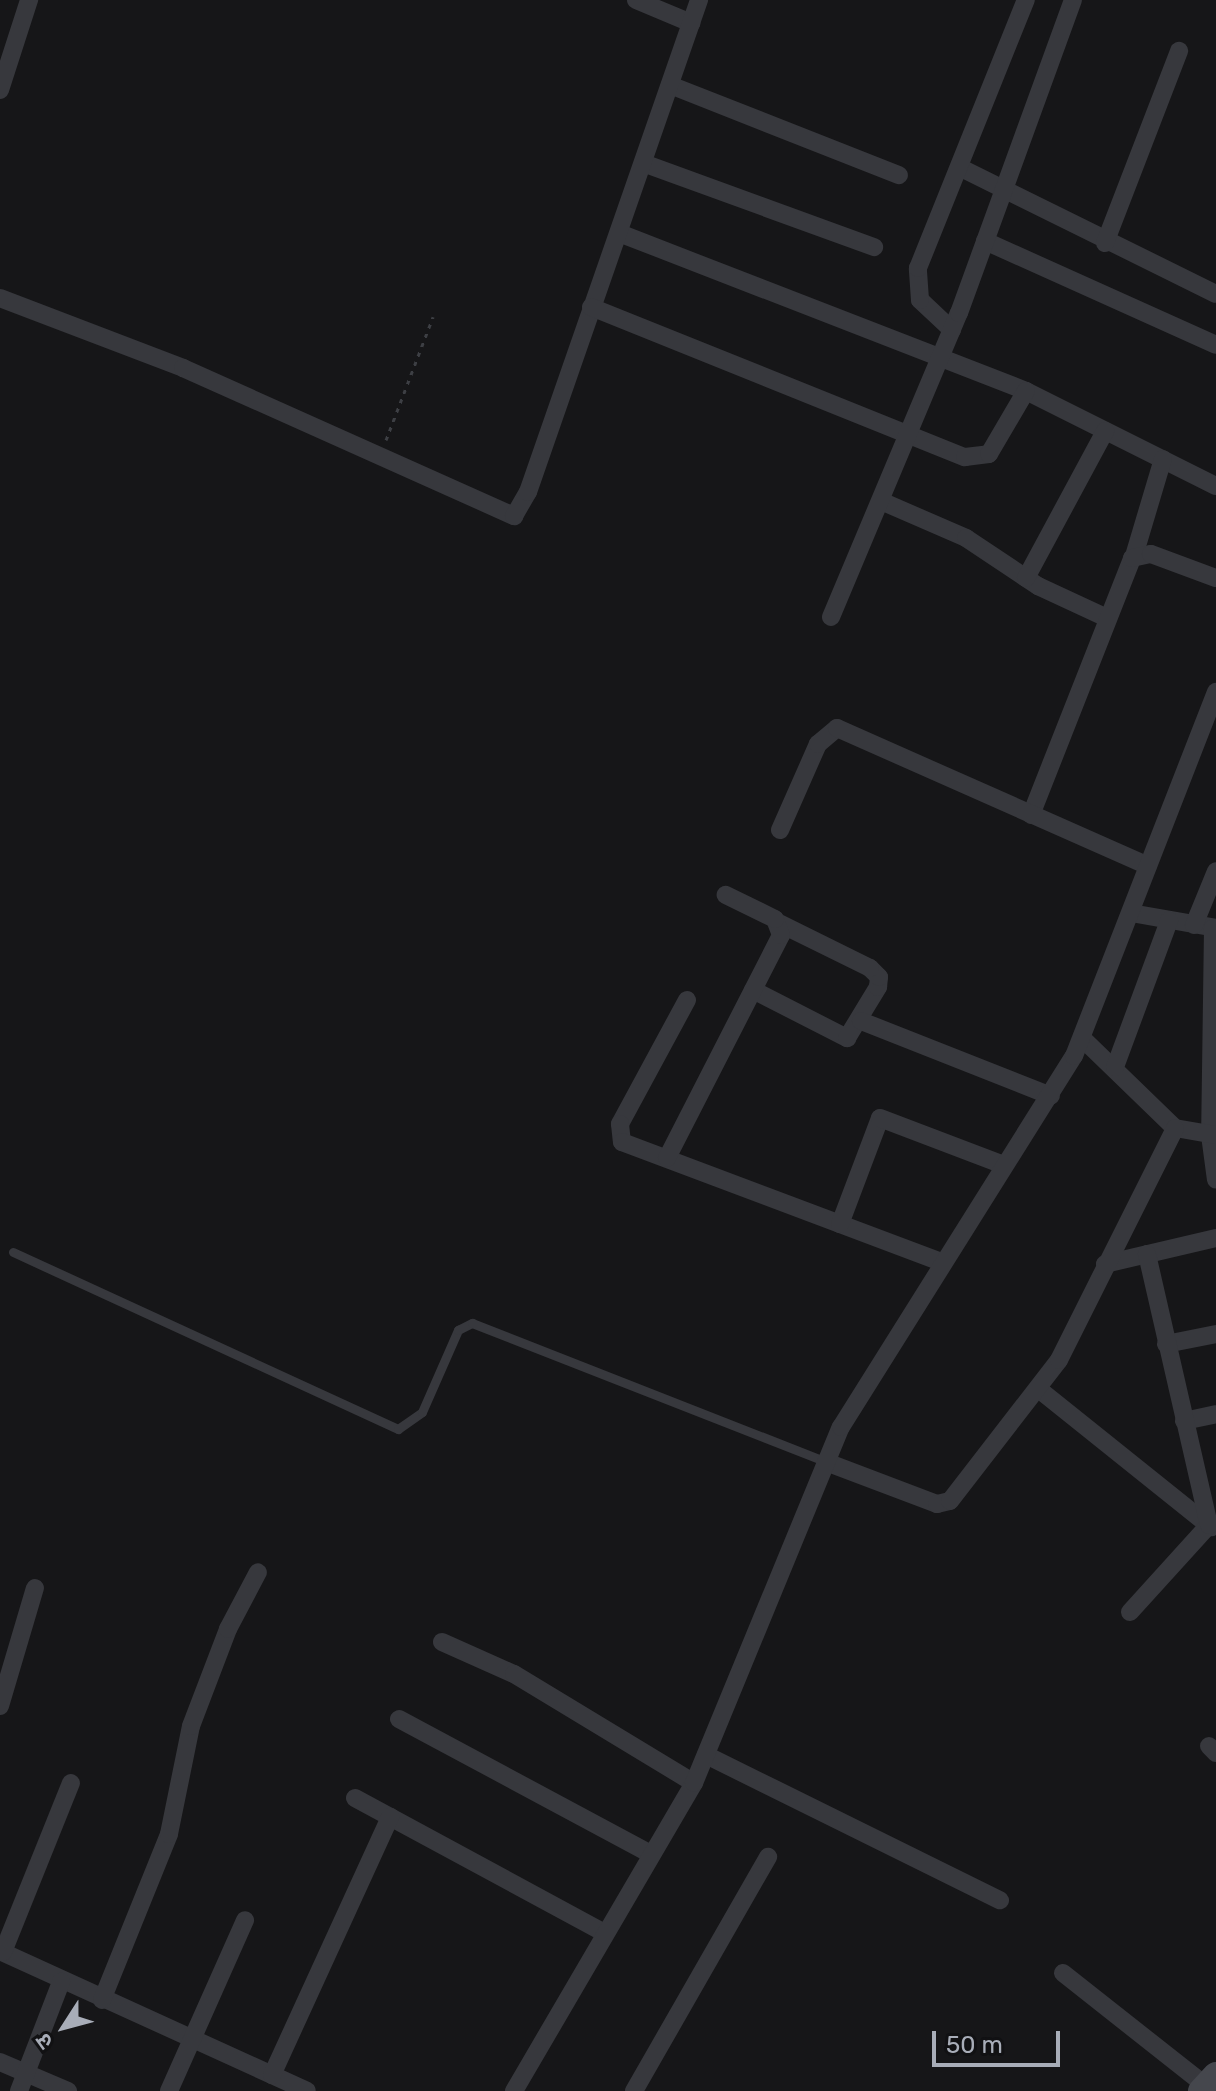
<!DOCTYPE html>
<html>
<head>
<meta charset="utf-8">
<style>
  body { margin:0 }
  #map { position:relative; width:1216px; height:2091px; overflow:hidden; background:#161618; font-family:Rubik,"Noto Sans Devanagari",sans-serif }
  div>[style] { position:absolute }
  .path>* { height:3px; margin-top:-1.5px; transform-origin:0; background:repeating-linear-gradient(90deg,#3d3f44 0 4px,transparent 0 10px) }
  .lane>* { height:9px; margin:-4.5px; padding:0 4.5px; transform-origin:4.5px; border-radius:4.5px; background:#37383d }
  .street>* { height:18px; margin:-9px; padding:0 9px; transform-origin:9px; border-radius:9px; background:#37383d }
  .secondary>* { height:26px; margin:-13px; padding:0 13px; transform-origin:13px; border-radius:13px; background:#45474d }
  span { translate:-50% -50%; white-space:nowrap; text-align:center; line-height:1.15; -webkit-text-stroke:7px #111113; paint-order:stroke }
  .north { position:absolute; left:24px; top:1987px; width:80px; height:80px; -webkit-text-stroke:6px #111113; paint-order:stroke; rotate:234deg; font-size:22px; font-weight:700; line-height:32px; text-align:center; color:#a8adb8 }
  .north::after { content:''; display:block; margin:auto; width:28px; height:36px; background:#a8adb8; clip-path:polygon(50% 0,100% 100%,50% 72%,0 100%) }
  .scale { position:absolute; left:932px; top:2031px; width:128px; height:36px; box-sizing:border-box; border:4px solid #a8adb8; border-top:0; padding-left:10px; font-size:24px; line-height:28px; white-space:nowrap; color:#a8adb8; -webkit-text-stroke:6px #111113; paint-order:stroke }
</style>
</head>
<body>
<div id="map">
  <div class="path">
    <i style="left:386px;top:440px;width:132px;rotate:-69.1deg"></i>
  </div>
  <div class="lane">
    <i style="left:13px;top:1252px;width:424px;rotate:24.7deg"></i>
    <i style="left:398px;top:1429px;width:29px;rotate:-35deg"></i>
    <i style="left:422px;top:1412px;width:90px;rotate:-66.3deg"></i>
    <i style="left:458px;top:1330px;width:16px;rotate:-27deg"></i>
    <i style="left:472px;top:1323px;width:380px;rotate:21.4deg"></i>
  </div>
  <div class="street">
    <i style="left:636px;top:0;width:60px;rotate:22.7deg"></i>
    <i style="left:670px;top:85px;width:246px;rotate:21.5deg"></i>
    <i style="left:0;top:90px;width:95px;rotate:-72.1deg"></i>
    <i style="left:643px;top:163px;width:246px;rotate:20deg"></i>
    <i style="left:961px;top:168px;width:284px;rotate:26.3deg"></i>
    <i style="left:619px;top:233px;width:437px;rotate:21.2deg"></i>
    <i style="left:1026px;top:391px;width:212px;rotate:26.6deg"></i>
    <i style="left:985px;top:241px;width:253px;rotate:24.2deg"></i>
    <i style="left:1105px;top:243px;width:206px;rotate:-68.9deg"></i>
    <i style="left:0;top:298px;width:196px;rotate:20.9deg"></i>
    <i style="left:183px;top:368px;width:363px;rotate:24.1deg"></i>
    <i style="left:514px;top:516px;width:28px;rotate:-60deg"></i>
    <i style="left:528px;top:492px;width:521px;rotate:-70.83deg"></i>
    <i style="left:591px;top:307px;width:403px;rotate:21.9deg"></i>
    <i style="left:965px;top:457px;width:24px;rotate:-7deg"></i>
    <i style="left:989px;top:454px;width:73px;rotate:-59.6deg"></i>
    <i style="left:952px;top:330px;width:44px;rotate:-136.8deg"></i>
    <i style="left:920px;top:300px;width:32px;rotate:-94deg"></i>
    <i style="left:918px;top:268px;width:289px;rotate:-68.1deg"></i>
    <i style="left:881px;top:501px;width:93px;rotate:23.5deg"></i>
    <i style="left:966px;top:538px;width:87px;rotate:33.7deg"></i>
    <i style="left:1038px;top:586px;width:76px;rotate:24.9deg"></i>
    <i style="left:1134px;top:556px;width:101px;rotate:-73.4deg"></i>
    <i style="left:1026px;top:578px;width:167px;rotate:-61.7deg"></i>
    <i style="left:831px;top:617px;width:330px;rotate:-67.2deg"></i>
    <i style="left:959px;top:313px;width:333px;rotate:-70deg"></i>
    <i style="left:1031px;top:815px;width:276px;rotate:-68.5deg"></i>
    <i style="left:1132px;top:558px;width:19px;rotate:-12deg"></i>
    <i style="left:1151px;top:554px;width:69px;rotate:20.3deg"></i>
    <i style="left:780px;top:830px;width:94px;rotate:-66.2deg"></i>
    <i style="left:818px;top:744px;width:25px;rotate:-40deg"></i>
    <i style="left:837px;top:728px;width:340px;rotate:23.9deg"></i>
    <i style="left:1131px;top:913px;width:86px;rotate:10deg"></i>
    <i style="left:1194px;top:925px;width:58px;rotate:-67.8deg"></i>
    <i style="left:1213px;top:928px;width:207px;rotate:90.8deg"></i>
    <i style="left:1210px;top:1135px;width:45px;rotate:82.4deg"></i>
    <i style="left:753px;top:990px;width:106px;rotate:27.1deg"></i>
    <i style="left:847px;top:1038px;width:60px;rotate:-58.7deg"></i>
    <i style="left:878px;top:987px;width:10px;rotate:-84deg"></i>
    <i style="left:879px;top:977px;width:13px;rotate:-135deg"></i>
    <i style="left:870px;top:968px;width:102px;rotate:-153.7deg"></i>
    <i style="left:687px;top:1000px;width:141px;rotate:118.4deg"></i>
    <i style="left:620px;top:1124px;width:18px;rotate:84deg"></i>
    <i style="left:622px;top:1142px;width:341px;rotate:20.6deg"></i>
    <i style="left:861px;top:1021px;width:204px;rotate:21.5deg"></i>
    <i style="left:1082px;top:1038px;width:129px;rotate:44.1deg"></i>
    <i style="left:1175px;top:1128px;width:42px;rotate:9.7deg"></i>
    <i style="left:1115px;top:1067px;width:156px;rotate:-69.7deg"></i>
    <i style="left:667px;top:1158px;width:250px;rotate:-62.9deg"></i>
    <i style="left:781px;top:935px;width:17px;rotate:-111deg"></i>
    <i style="left:775px;top:919px;width:55px;rotate:-153.9deg"></i>
    <i style="left:840px;top:1224px;width:113px;rotate:-69.3deg"></i>
    <i style="left:880px;top:1118px;width:133px;rotate:20.8deg"></i>
    <i style="left:1105px;top:1264px;width:114px;rotate:-13.2deg"></i>
    <i style="left:1166px;top:1344px;width:51px;rotate:-11.3deg"></i>
    <i style="left:1041px;top:1391px;width:218px;rotate:38.7deg"></i>
    <i style="left:1184px;top:1421px;width:33px;rotate:-12deg"></i>
    <i style="left:826px;top:1462px;width:119px;rotate:20.7deg"></i>
    <i style="left:937px;top:1504px;width:13px;rotate:-13deg"></i>
    <i style="left:950px;top:1501px;width:178px;rotate:-52.3deg"></i>
    <i style="left:1059px;top:1360px;width:259px;rotate:-63.4deg"></i>
    <i style="left:1130px;top:1612px;width:118px;rotate:-47.8deg"></i>
    <i style="left:1209px;top:1525px;width:278px;rotate:-102.9deg"></i>
    <i style="left:442px;top:1642px;width:79px;rotate:24deg"></i>
    <i style="left:514px;top:1674px;width:210px;rotate:31.2deg"></i>
    <i style="left:0;top:1706px;width:123px;rotate:-73.5deg"></i>
    <i style="left:399px;top:1719px;width:284px;rotate:28.2deg"></i>
    <i style="left:1209px;top:1746px;width:10px;rotate:45deg"></i>
    <i style="left:706px;top:1755px;width:328px;rotate:26.3deg"></i>
    <i style="left:355px;top:1798px;width:284px;rotate:28.4deg"></i>
    <i style="left:0;top:1951px;width:337px;rotate:24.5deg"></i>
    <i style="left:3px;top:1952px;width:182px;rotate:-68.1deg"></i>
    <i style="left:1063px;top:1973px;width:181px;rotate:38.3deg"></i>
    <i style="left:102px;top:2000px;width:179px;rotate:-68deg"></i>
    <i style="left:169px;top:1834px;width:110px;rotate:-78.5deg"></i>
    <i style="left:191px;top:1726px;width:104px;rotate:-69.1deg"></i>
    <i style="left:228px;top:1629px;width:64px;rotate:-62.2deg"></i>
    <i style="left:0;top:2062px;width:74px;rotate:23.1deg"></i>
    <i style="left:272px;top:2075px;width:284px;rotate:-65.4deg"></i>
    <i style="left:19px;top:2091px;width:117px;rotate:-68.9deg"></i>
    <i style="left:169px;top:2091px;width:187px;rotate:-66deg"></i>
    <i style="left:514px;top:2091px;width:357px;rotate:-59.7deg"></i>
    <i style="left:694px;top:1783px;width:385px;rotate:-67.6deg"></i>
    <i style="left:841px;top:1427px;width:438px;rotate:-57.9deg"></i>
    <i style="left:1074px;top:1056px;width:391px;rotate:-68.7deg"></i>
    <i style="left:634px;top:2091px;width:270px;rotate:-60.2deg"></i>
  </div>
  <div class="secondary">
    <i style="left:1201px;top:2091px;width:22px;rotate:-47deg"></i>
  </div>
  <div class="north">उ</div>
  <div class="scale">50 m</div>
</div>
</body>
</html>
